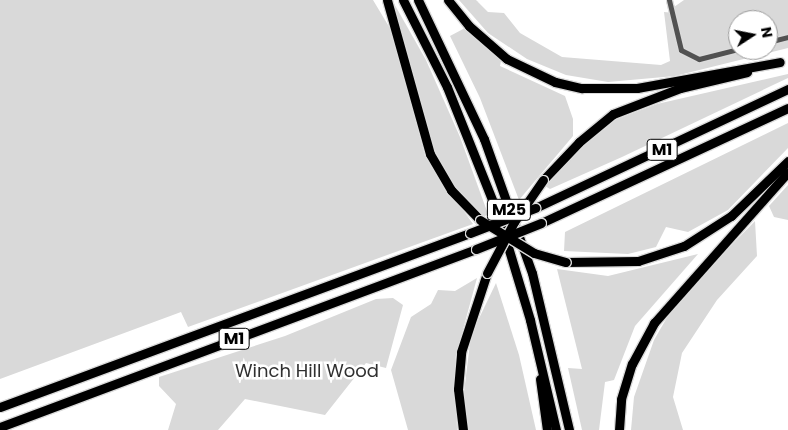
<!DOCTYPE html>
<html>
<head>
<meta charset="utf-8">
<style>
  body { margin:0 }
  #map { position:relative; width:788px; height:430px; overflow:hidden; background:#fff; font-family:Poppins,sans-serif }
  div>[style] { position:absolute }
  .green>* { inset:0; background:#d9d9d9 }
  .roads { filter:drop-shadow(1px 0 #dbdbdb) drop-shadow(-1px 0 #dbdbdb) drop-shadow(0 1px #dbdbdb) drop-shadow(0 -1px #dbdbdb) }
  .minor>* { height:5px; margin:-2.5px; padding:0 2.5px; transform-origin:2.5px; border-radius:2.5px; background:#525252 }
  .motorway>* { height:9px; margin:-4.5px; padding:0 4.5px; transform-origin:4.5px; border-radius:4.5px; background:#000 }
  .bridges { filter:drop-shadow(1px 0 #dbdbdb) drop-shadow(-1px 0 #dbdbdb) drop-shadow(0 1px #dbdbdb) drop-shadow(0 -1px #dbdbdb) }
  .motorway-bridge>* { height:9px; margin:-4.5px; padding:0 4.5px; transform-origin:4.5px; border-radius:4.5px; background:#000 }
  span { translate:-50% -50%; white-space:nowrap; text-align:center; line-height:1.15; -webkit-text-stroke:5px #fff; paint-order:stroke }
  .shield-label span { padding:1px 4px; background:#fff; border:1px solid; border-radius:4px; -webkit-text-stroke-width:0 }
  .shield-label { font-size:16px; color:#000; font-weight:700 }
  .park-label { font-size:18px; color:#303030 }
  .north { position:absolute; left:728px; top:10px; width:50px; height:50px; box-sizing:border-box; background:#fff; border:1px solid #999; border-radius:50%; rotate:79deg; font-size:14px; font-weight:700; line-height:20px; text-align:center; color:#000 }
  .north::after { content:''; display:block; margin:auto; width:18px; height:22px; background:#000; clip-path:polygon(50% 0,100% 100%,50% 72%,0 100%) }
</style>
</head>
<body>
<div id="map">
  <div class="green">
    <i style="clip-path:polygon(0 0,373px 0,391px 30px,425px 156px,473px 224px,188px 327px,181px 312px,0 379px)"></i>
    <i style="clip-path:polygon(392px 0,426px 60px,460px 137px,488px 214px,484px 217px,454px 185px,431px 144px)"></i>
    <i style="clip-path:polygon(evenodd,459px 0,476px 0,488px 12px,504px 13px,520px 33px,562px 57px,661px 65px,670px 61px,664px 12px,675px 13px,674px 7px,684px 0,788px 0,788px 48px,675px 76px,608px 82px,566px 75px,527px 59px,488px 33px,459px 0,738px 20px,768px 20px,768px 50px,738px 50px,738px 20px)"></i>
    <i style="clip-path:polygon(465px 28px,501px 61px,500px 66px,565px 96px,573px 119px,573px 136px,519px 200px,480px 98px,450px 36px)"></i>
    <i style="clip-path:polygon(788px 74px,788px 78px,622px 157px,550px 189px,545px 186px,588px 139px,612px 121px,657px 104px)"></i>
    <i style="clip-path:polygon(788px 123px,788px 148px,728px 210px,688px 232px,666px 227px,656px 247px,628px 254px,564px 251px,565px 232px)"></i>
    <i style="clip-path:polygon(788px 185px,788px 220px,774px 217px,769px 206px)"></i>
    <i style="clip-path:polygon(755px 221px,757px 256px,717px 300px,682px 353px,673px 397px,683px 430px,631px 430px,634px 397px,654px 340px,676px 302px)"></i>
    <i style="clip-path:polygon(698px 254px,635px 326px,614px 380px,605px 382px,599px 430px,582px 430px,568px 368px,582px 369px,557px 269px,608px 276px)"></i>
    <i style="clip-path:polygon(477px 278px,455px 359px,457px 430px,408px 430px,391px 370px,411px 317px,431px 304px,438px 290px,455px 291px)"></i>
    <i style="clip-path:polygon(496px 283px,519px 355px,536px 430px,469px 430px,464px 392px,471px 335px)"></i>
    <i style="clip-path:polygon(393px 298px,403px 305px,386px 368px,366px 363px,325px 415px,245px 399px,218px 430px,168px 430px,176px 404px,159px 386px,159px 377px,285px 336px,376px 299px)"></i>
  </div>
  <div class="roads">
    <div class="minor">
      <i style="left:669px;top:0;width:51px;rotate:76.5deg"></i>
      <i style="left:681px;top:50px;width:20px;rotate:27deg"></i>
      <i style="left:699px;top:59px;width:40px;rotate:-14.4deg"></i>
      <i style="left:768px;top:42px;width:21px;rotate:-14deg"></i>
    </div>
    <div class="motorway">
      <i style="left:387px;top:0;width:160px;rotate:74.4deg"></i>
      <i style="left:430px;top:154px;width:42px;rotate:59.7deg"></i>
      <i style="left:451px;top:190px;width:42px;rotate:46deg"></i>
      <i style="left:403px;top:0;width:97px;rotate:63.2deg"></i>
      <i style="left:447px;top:87px;width:140px;rotate:68.2deg"></i>
      <i style="left:499px;top:217px;width:108px;rotate:73.2deg"></i>
      <i style="left:530px;top:320px;width:113px;rotate:76.7deg"></i>
      <i style="left:418px;top:0;width:154px;rotate:64.6deg"></i>
      <i style="left:484px;top:139px;width:142px;rotate:70.3deg"></i>
      <i style="left:532px;top:273px;width:161px;rotate:76.7deg"></i>
      <i style="left:448px;top:0;width:33px;rotate:51deg"></i>
      <i style="left:469px;top:26px;width:50px;rotate:41deg"></i>
      <i style="left:507px;top:59px;width:53px;rotate:25.6deg"></i>
      <i style="left:555px;top:82px;width:28px;rotate:13deg"></i>
      <i style="left:582px;top:88px;width:55px"></i>
      <i style="left:637px;top:88px;width:145px;rotate:-10.3deg"></i>
      <i style="left:543px;top:180px;width:52px;rotate:-46.5deg"></i>
      <i style="left:579px;top:142px;width:44px;rotate:-39.5deg"></i>
      <i style="left:613px;top:114px;width:72px;rotate:-21.2deg"></i>
      <i style="left:680px;top:88px;width:69px;rotate:-13.4deg"></i>
      <i style="left:535px;top:208px;width:280px;rotate:-25.2deg"></i>
      <i style="left:541px;top:223px;width:272px;rotate:-25deg"></i>
      <i style="left:566px;top:262px;width:72px;rotate:-0.8deg"></i>
      <i style="left:638px;top:261px;width:48px;rotate:-18.1deg"></i>
      <i style="left:684px;top:246px;width:56px;rotate:-32.6deg"></i>
      <i style="left:731px;top:216px;width:79px;rotate:-44deg"></i>
      <i style="left:540px;top:379px;width:51px;rotate:82.2deg"></i>
      <i style="left:0;top:407px;width:501px;rotate:-20.32deg"></i>
      <i style="left:0;top:427px;width:508px;rotate:-20.5deg"></i>
      <i style="left:463px;top:430px;width:41px;rotate:-97deg"></i>
      <i style="left:458px;top:389px;width:37px;rotate:-85deg"></i>
      <i style="left:461px;top:352px;width:83px;rotate:-71.8deg"></i>
      <i style="left:619px;top:430px;width:31px;rotate:-86deg"></i>
      <i style="left:621px;top:399px;width:37px;rotate:-73deg"></i>
      <i style="left:632px;top:364px;width:47px;rotate:-61.8deg"></i>
      <i style="left:654px;top:323px;width:202px;rotate:-48.4deg"></i>
    </div>
  </div>
  <div class="bridges">
    <div class="motorway-bridge">
      <i style="left:480px;top:220px;width:63px;rotate:31.4deg"></i>
      <i style="left:534px;top:253px;width:33px;rotate:16deg"></i>
      <i style="left:470px;top:233px;width:70px;rotate:-21deg"></i>
      <i style="left:476px;top:249px;width:70px;rotate:-21.8deg"></i>
      <i style="left:487px;top:273px;width:58px;rotate:-62.1deg"></i>
      <i style="left:514px;top:222px;width:51px;rotate:-55.4deg"></i>
    </div>
  </div>
  <div class="shield-label">
    <span style="left:662px;top:150px">M1</span>
    <span style="left:509px;top:210px">M25</span>
    <span style="left:234px;top:339px">M1</span>
  </div>
  <div class="park-label">
    <span style="left:307px;top:371px">Winch Hill Wood</span>
  </div>
  <div class="north">N</div>
</div>
</body>
</html>
